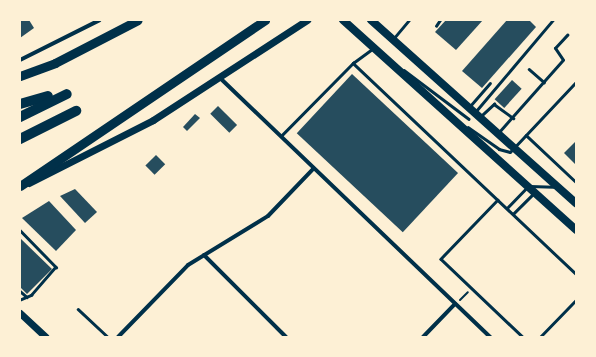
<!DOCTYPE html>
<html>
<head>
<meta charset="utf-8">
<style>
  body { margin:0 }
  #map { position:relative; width:596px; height:357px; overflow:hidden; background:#fdf0d5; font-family:"Varela Round",sans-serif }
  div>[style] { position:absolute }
  .building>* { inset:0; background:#264d5e; transform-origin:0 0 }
  .path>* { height:2px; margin:-1px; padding:0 1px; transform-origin:1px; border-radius:1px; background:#003049 }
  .service>* { height:2.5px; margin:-1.25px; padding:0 1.25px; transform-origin:1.25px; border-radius:1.25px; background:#003049 }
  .minor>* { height:4px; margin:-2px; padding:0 2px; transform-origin:2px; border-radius:2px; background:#003049 }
  .tertiary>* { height:7px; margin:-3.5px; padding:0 3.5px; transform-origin:3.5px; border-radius:3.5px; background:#003049 }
  .secondary>* { height:8px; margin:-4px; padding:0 4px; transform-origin:4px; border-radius:4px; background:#003049 }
  .primary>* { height:9px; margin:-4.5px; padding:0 4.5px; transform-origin:4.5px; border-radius:4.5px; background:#003049 }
  .motorway>* { height:10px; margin:-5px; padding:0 5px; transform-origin:5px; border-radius:5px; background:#003049 }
  span { translate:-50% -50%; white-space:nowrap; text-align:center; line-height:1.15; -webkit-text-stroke:3px #fdf0d5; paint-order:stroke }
  .frame { position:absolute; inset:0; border:21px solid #fdf0d5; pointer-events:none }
</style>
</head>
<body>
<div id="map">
  <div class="building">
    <i style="clip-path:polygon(20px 20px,29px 20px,34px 28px,20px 38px)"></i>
    <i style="clip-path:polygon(446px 20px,483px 20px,456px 50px,435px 32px)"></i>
    <i style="clip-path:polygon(507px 20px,529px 20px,536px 27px,482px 88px,462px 71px)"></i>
    <i style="left:352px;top:74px;width:145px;height:81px;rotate:43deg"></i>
    <i style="left:512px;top:80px;width:13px;height:26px;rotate:42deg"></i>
    <i style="left:218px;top:106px;width:27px;height:11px;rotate:45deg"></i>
    <i style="clip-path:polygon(195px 114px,200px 118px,187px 131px,183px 127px)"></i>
    <i style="clip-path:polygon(576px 141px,576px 165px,564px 153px)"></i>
    <i style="left:156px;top:155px;width:13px;height:15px;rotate:45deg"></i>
    <i style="clip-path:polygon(75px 189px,97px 212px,85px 223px,60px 196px)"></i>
    <i style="clip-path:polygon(49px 201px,76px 230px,56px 251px,22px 218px)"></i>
    <i style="clip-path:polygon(20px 238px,52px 269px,27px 294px,20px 287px)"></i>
  </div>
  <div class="path">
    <i style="left:460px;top:300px;width:11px;rotate:-45deg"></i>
  </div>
  <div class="service">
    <i style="left:436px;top:26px;width:7px;rotate:-56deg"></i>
    <i style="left:394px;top:38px;width:23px;rotate:-50deg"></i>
    <i style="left:353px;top:63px;width:24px;rotate:-36deg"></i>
    <i style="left:529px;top:69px;width:20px;rotate:41deg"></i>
    <i style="left:404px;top:70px;width:81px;rotate:37deg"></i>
    <i style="left:470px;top:106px;width:30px;rotate:-49deg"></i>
    <i style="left:476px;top:111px;width:119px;rotate:-49.8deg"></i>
    <i style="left:481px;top:116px;width:18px;rotate:-43deg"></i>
    <i style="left:494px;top:104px;width:24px;rotate:36deg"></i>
    <i style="left:468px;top:127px;width:38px;rotate:35deg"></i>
    <i style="left:499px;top:149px;width:11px;rotate:15deg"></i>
    <i style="left:510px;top:152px;width:96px;rotate:-46.7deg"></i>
    <i style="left:499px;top:132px;width:96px;rotate:-48.4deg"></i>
    <i style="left:563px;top:60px;width:14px;rotate:-124deg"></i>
    <i style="left:555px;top:48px;width:18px;rotate:-47deg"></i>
    <i style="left:526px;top:135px;width:69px;rotate:43.2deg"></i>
    <i style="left:281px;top:136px;width:103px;rotate:-45.4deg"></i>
    <i style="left:353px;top:63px;width:307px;rotate:43.4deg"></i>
    <i style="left:530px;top:186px;width:23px;rotate:2deg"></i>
    <i style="left:498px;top:200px;width:82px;rotate:134deg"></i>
    <i style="left:441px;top:259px;width:113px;rotate:43.6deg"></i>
    <i style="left:507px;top:208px;width:28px;rotate:-46deg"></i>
    <i style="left:513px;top:214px;width:30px;rotate:-45deg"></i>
    <i style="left:20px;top:230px;width:52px;rotate:45.8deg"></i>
    <i style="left:56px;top:267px;width:37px;rotate:131deg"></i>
    <i style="left:32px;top:295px;width:13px;rotate:157deg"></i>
    <i style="left:20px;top:291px;width:9px;rotate:41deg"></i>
    <i style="left:78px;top:309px;width:41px;rotate:43deg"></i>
    <i style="left:540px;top:337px;width:52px;rotate:-45.8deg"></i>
  </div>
  <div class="minor">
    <i style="left:20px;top:60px;width:89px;rotate:-26.6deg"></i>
    <i style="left:219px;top:77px;width:376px;rotate:43.8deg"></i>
    <i style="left:204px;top:255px;width:116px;rotate:45deg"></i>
    <i style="left:118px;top:337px;width:100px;rotate:-45.8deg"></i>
    <i style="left:188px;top:265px;width:94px;rotate:-31.5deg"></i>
    <i style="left:268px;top:216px;width:66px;rotate:-46.2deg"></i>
    <i style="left:423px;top:337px;width:46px;rotate:-45.9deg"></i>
  </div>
  <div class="tertiary">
    <i style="left:29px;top:183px;width:139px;rotate:-26.9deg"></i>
    <i style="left:153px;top:120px;width:184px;rotate:-33deg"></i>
    <i style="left:20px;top:313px;width:35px;rotate:43deg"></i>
  </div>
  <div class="secondary">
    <i style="left:343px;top:20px;width:314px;rotate:42deg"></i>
    <i style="left:371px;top:20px;width:275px;rotate:41.8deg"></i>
  </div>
  <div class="primary">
    <i style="left:20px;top:76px;width:37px;rotate:-20deg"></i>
    <i style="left:55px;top:63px;width:93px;rotate:-27.4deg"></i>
    <i style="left:20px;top:186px;width:296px;rotate:-34.1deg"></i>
  </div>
  <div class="motorway">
    <i style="left:20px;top:104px;width:29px;rotate:-16deg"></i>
    <i style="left:20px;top:117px;width:52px;rotate:-26.1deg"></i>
    <i style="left:20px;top:139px;width:63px;rotate:-26.6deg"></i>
  </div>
  <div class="frame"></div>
</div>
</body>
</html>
